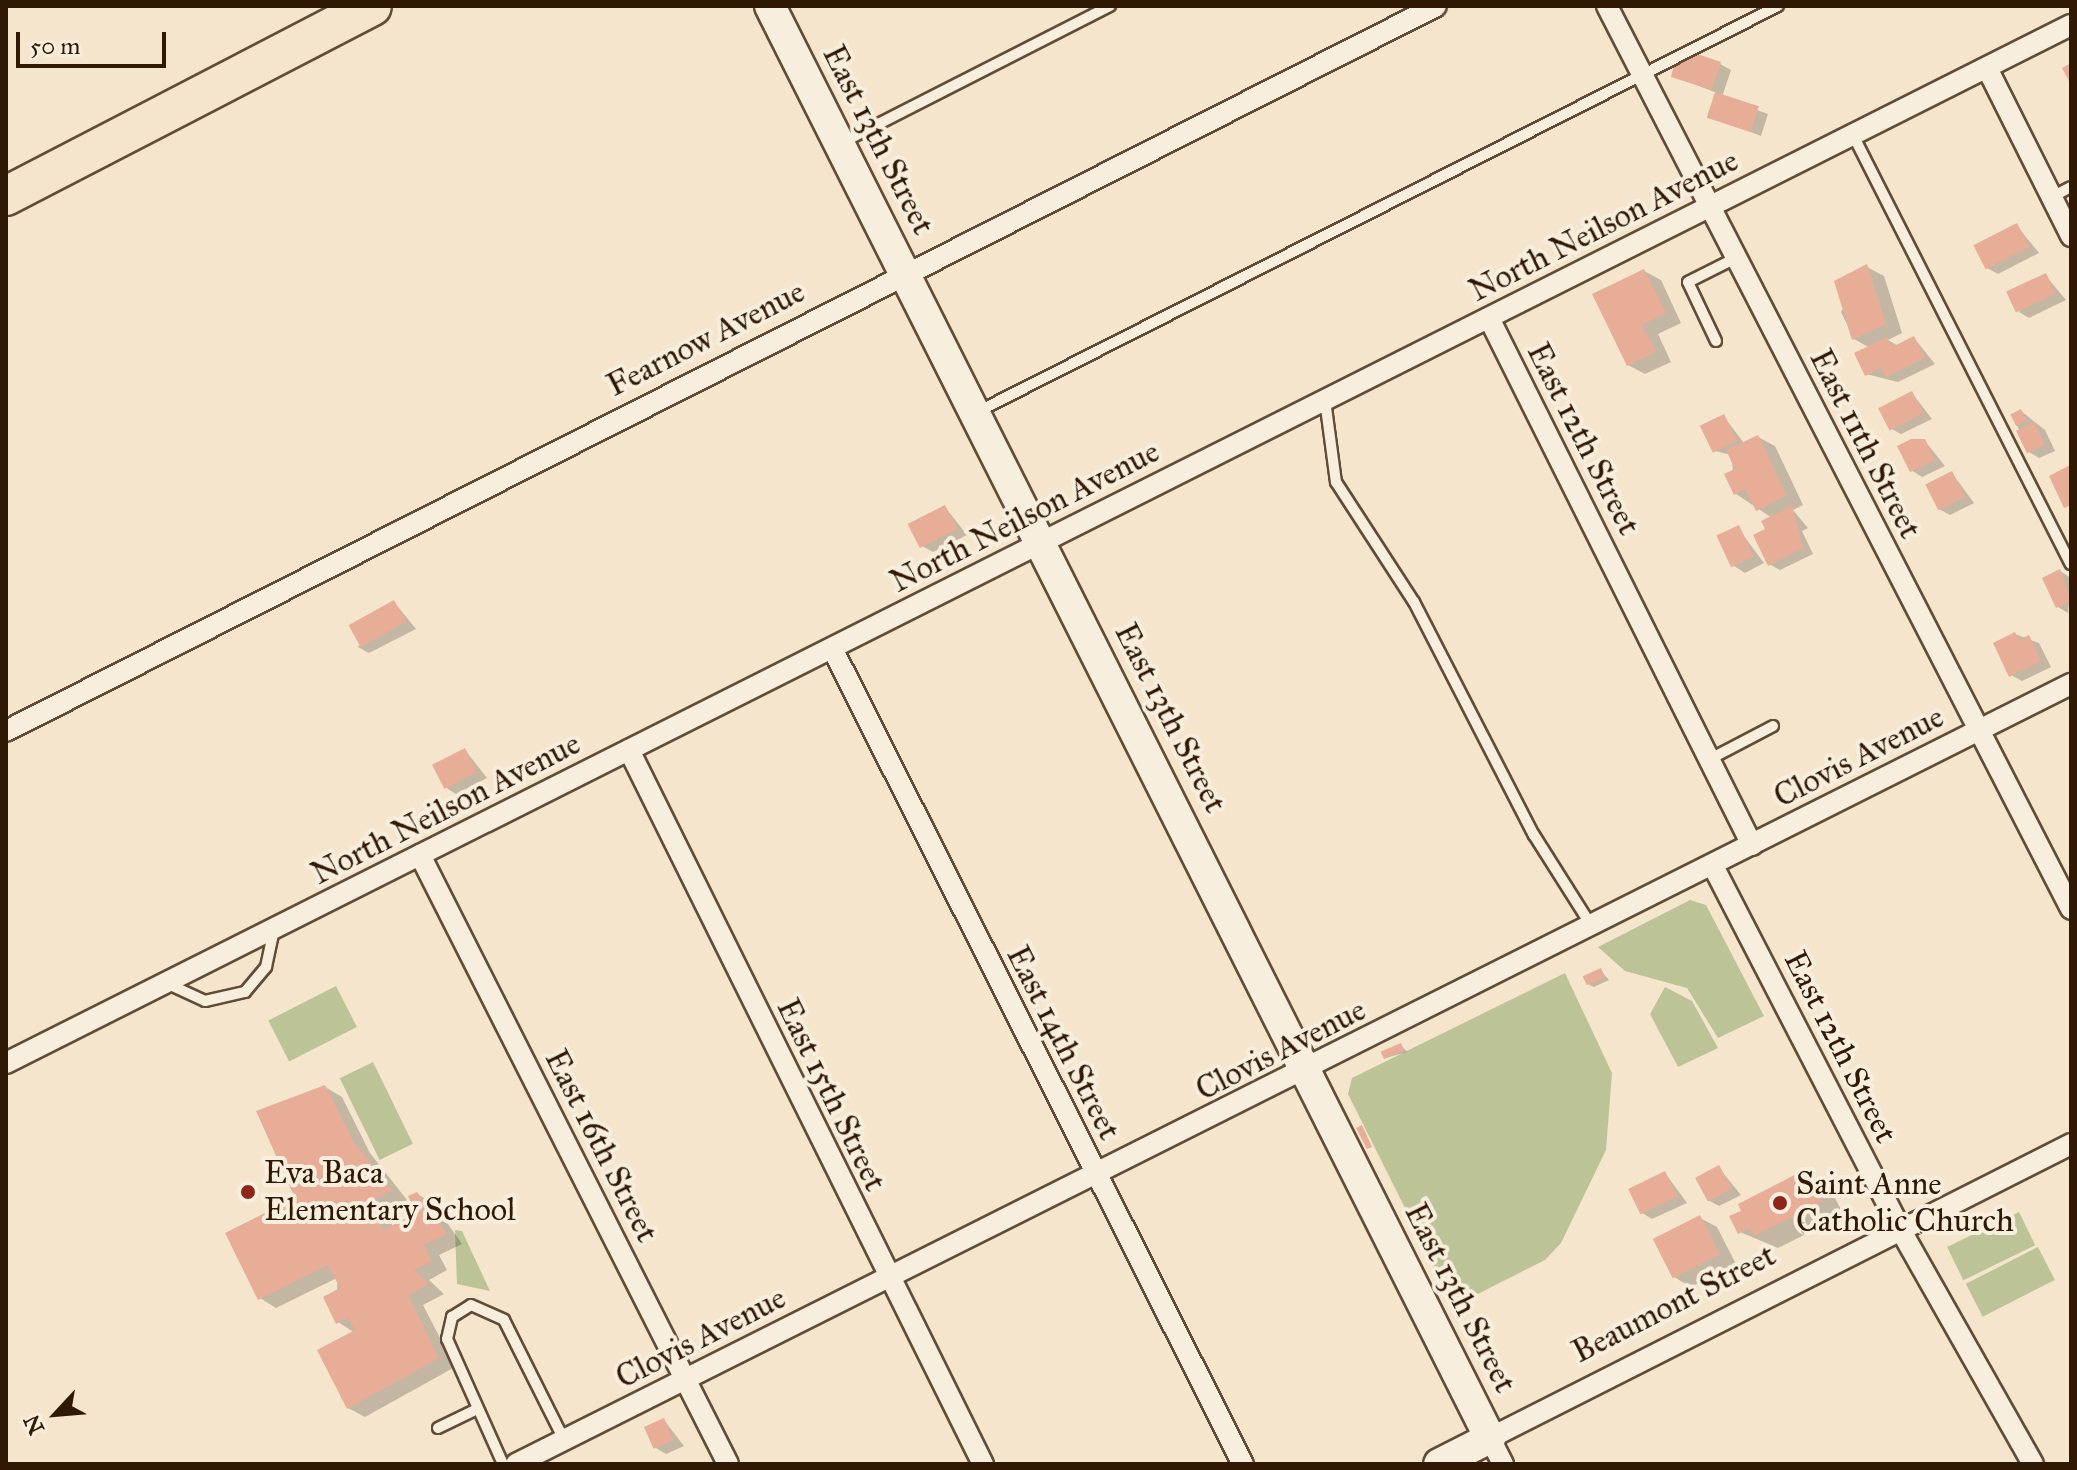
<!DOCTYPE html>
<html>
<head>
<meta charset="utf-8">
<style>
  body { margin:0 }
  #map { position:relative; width:2077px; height:1470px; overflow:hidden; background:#f4e5cc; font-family:"IM FELL Great Primer",serif }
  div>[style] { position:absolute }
  .green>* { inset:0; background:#bcc497; transform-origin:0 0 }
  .shadow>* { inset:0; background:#0003 }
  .building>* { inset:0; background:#e7ad97; transform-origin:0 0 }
  .roads { filter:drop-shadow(2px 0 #604c37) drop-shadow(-2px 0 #604c37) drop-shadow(0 2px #604c37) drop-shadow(0 -2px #604c37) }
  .lane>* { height:10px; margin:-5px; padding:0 5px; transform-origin:5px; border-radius:5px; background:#f8eede }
  .street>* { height:20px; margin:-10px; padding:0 10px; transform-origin:10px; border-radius:10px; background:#f8eede }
  .secondary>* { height:30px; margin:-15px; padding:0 15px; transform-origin:15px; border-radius:15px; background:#f8eede }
  .highway>* { height:38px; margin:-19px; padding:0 19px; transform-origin:19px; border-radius:19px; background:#f4e5cc }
  .dots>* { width:22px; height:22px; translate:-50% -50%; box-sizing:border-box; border:4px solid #f8eede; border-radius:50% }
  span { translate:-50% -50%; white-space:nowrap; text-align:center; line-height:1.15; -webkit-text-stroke:8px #f8eede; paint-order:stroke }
  .street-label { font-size:32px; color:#2f1905 }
  .poi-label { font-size:32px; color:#2f1905 }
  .left { translate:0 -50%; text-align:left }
  .frame { position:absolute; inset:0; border:8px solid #2f1905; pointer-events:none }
  .north { position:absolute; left:16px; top:1374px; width:80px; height:80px; -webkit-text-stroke:6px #f8eede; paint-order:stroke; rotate:244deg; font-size:22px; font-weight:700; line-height:32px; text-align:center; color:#2f1905 }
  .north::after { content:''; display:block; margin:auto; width:28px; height:36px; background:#2f1905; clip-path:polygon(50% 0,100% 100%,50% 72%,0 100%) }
  .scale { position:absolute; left:16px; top:32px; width:150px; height:36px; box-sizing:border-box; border:4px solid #2f1905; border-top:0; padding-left:10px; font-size:24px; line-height:28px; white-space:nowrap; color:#2f1905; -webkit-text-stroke:6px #f8eede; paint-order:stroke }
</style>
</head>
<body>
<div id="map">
  <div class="green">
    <i style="clip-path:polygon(1690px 900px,1706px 905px,1764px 1016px,1718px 1038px,1687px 988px,1625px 971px,1598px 947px)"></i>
    <i style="clip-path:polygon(1565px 973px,1612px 1073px,1606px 1150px,1561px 1243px,1545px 1260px,1454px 1306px,1348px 1094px,1352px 1078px)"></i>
    <i style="left:336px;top:986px;width:46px;height:76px;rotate:63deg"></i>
    <i style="clip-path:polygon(1665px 987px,1692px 1001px,1718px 1048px,1678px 1067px,1650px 1014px)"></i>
    <i style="left:373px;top:1062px;width:91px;height:37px;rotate:64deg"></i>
    <i style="left:2019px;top:1212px;width:37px;height:80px;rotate:64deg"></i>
    <i style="clip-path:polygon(455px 1230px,462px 1231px,490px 1291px,457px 1284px)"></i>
    <i style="left:2038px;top:1247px;width:37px;height:81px;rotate:63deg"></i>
  </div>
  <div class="shadow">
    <i style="clip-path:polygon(1720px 64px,1731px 70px,1722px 97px,1768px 114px,1761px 136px,1710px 117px,1717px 93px,1673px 76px)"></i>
    <i style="clip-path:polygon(2017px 226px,2039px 253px,1998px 274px,1987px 268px)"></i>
    <i style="clip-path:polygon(1867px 267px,1884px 276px,1902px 333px,1888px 340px,1898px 346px,1914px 338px,1935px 364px,1898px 382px,1866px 374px,1870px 348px,1854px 339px,1841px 312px)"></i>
    <i style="clip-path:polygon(1644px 271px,1661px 280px,1681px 323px,1658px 334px,1671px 362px,1645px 374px,1628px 365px)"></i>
    <i style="clip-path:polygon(2046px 276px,2066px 300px,2029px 318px,2019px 312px)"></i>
    <i style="clip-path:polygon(1912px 393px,1932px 419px,1901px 434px,1890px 428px)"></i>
    <i style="clip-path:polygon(2021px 411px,2045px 430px,2055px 451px,2039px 458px,2029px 452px,2017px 425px)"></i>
    <i style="clip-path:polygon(1724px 417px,1744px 443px,1758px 437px,1775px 446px,1803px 505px,1793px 510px,1808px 528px,1802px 531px,1813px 554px,1780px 570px,1769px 564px,1772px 518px,1736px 494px,1731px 455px,1715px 451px)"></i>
    <i style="clip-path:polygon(1925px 441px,1945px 466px,1922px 477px,1911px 470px)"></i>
    <i style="clip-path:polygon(1952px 473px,1974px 503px,1950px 515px,1939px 509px)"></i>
    <i style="clip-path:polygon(945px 507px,967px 535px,933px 552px,922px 546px)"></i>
    <i style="clip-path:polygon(1738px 528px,1764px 563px,1745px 573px,1734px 566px)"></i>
    <i style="clip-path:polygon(2060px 571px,2071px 578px,2068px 613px,2058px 607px)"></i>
    <i style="clip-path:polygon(394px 602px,416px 629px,369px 653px,358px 647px)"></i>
    <i style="clip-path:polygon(2015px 634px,2039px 643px,2051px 667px,2022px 681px,2011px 675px)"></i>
    <i style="clip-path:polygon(465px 750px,487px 778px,456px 794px,445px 787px)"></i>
    <i style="clip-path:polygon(1600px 970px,1609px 980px,1594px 987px,1589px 985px)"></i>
    <i style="clip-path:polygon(1401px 1045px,1407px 1052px,1386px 1058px)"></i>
    <i style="clip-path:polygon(325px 1087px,342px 1097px,370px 1153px,407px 1200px,387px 1211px,393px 1227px,419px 1213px,417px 1194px,434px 1204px,462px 1244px,439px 1255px,447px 1270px,429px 1280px,444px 1294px,423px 1305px,455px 1367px,365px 1417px,348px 1408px,355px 1333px,338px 1322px,337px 1278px,276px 1308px,260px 1298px,298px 1199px)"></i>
    <i style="clip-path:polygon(1719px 1168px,1741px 1195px,1719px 1206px,1708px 1200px)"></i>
    <i style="clip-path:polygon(1806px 1172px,1828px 1185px,1844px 1215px,1778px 1248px,1740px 1232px)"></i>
    <i style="clip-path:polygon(1665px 1173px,1687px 1203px,1652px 1219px,1642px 1213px)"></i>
    <i style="clip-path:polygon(1700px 1218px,1717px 1227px,1736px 1264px,1691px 1287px,1674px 1277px)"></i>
    <i style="clip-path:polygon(664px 1420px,684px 1446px,666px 1454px,656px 1448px)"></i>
  </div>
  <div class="building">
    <i style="clip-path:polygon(1697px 54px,1721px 62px,1712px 90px,1671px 77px,1674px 65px)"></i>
    <i style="clip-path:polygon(2071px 63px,2071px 80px,2069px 81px,2062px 68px)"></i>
    <i style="left:1715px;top:92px;width:46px;height:27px;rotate:18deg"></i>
    <i style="left:2017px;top:223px;width:27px;height:49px;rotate:63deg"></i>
    <i style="clip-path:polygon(1867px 264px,1886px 324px,1852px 340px,1834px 281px)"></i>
    <i style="clip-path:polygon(1644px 269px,1666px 313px,1642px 325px,1656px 352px,1627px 366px,1592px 294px)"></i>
    <i style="left:2046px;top:273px;width:23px;height:44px;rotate:65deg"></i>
    <i style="clip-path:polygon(1914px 336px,1925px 358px,1886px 377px,1881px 368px,1865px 376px,1854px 353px,1887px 337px,1892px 347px)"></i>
    <i style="left:1912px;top:391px;width:25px;height:38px;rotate:63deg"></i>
    <i style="left:2021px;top:409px;width:13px;height:12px;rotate:63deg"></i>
    <i style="left:1724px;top:414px;width:30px;height:27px;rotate:64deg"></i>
    <i style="left:2034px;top:422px;width:25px;height:20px;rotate:64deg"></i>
    <i style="clip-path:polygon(1758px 435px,1787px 495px,1756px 511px,1745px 489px,1734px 495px,1724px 474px,1735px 469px,1726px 450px)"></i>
    <i style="clip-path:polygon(1911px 439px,1925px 439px,1935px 460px,1910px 472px,1897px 446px)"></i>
    <i style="clip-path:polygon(2070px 465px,2071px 505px,2064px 508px,2049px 476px)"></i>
    <i style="left:1952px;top:471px;width:29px;height:30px;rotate:63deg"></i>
    <i style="left:945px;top:505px;width:27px;height:42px;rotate:63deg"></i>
    <i style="clip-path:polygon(1792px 506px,1803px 548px,1768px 566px,1753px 535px,1765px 529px,1761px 521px)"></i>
    <i style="left:1739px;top:525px;width:35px;height:25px;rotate:65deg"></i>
    <i style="clip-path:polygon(2060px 569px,2071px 601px,2056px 608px,2042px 578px)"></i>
    <i style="left:394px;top:600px;width:25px;height:52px;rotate:61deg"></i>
    <i style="clip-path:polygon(2015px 632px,2019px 640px,2029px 635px,2041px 661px,2009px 677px,1993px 643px)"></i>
    <i style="left:465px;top:748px;width:27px;height:37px;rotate:63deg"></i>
    <i style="left:1601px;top:968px;width:10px;height:20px;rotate:66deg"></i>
    <i style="left:1401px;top:1043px;width:8px;height:22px;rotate:67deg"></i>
    <i style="clip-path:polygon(325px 1085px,353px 1141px,392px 1190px,371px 1201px,383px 1230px,417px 1213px,408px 1196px,417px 1192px,447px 1234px,424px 1245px,432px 1261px,414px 1270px,429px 1284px,408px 1295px,439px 1358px,347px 1409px,317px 1350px,355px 1330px,348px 1318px,336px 1324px,323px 1297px,340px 1288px,328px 1265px,258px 1300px,225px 1233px,295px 1198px,256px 1111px)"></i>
    <i style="clip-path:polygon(1362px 1125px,1372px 1147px,1367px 1149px,1356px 1128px)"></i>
    <i style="left:1719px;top:1165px;width:27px;height:27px;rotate:62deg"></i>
    <i style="clip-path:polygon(1806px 1169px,1823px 1202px,1754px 1236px,1750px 1228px,1738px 1234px,1729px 1216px,1741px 1211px,1738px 1204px)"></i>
    <i style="left:1665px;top:1171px;width:28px;height:41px;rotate:64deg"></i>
    <i style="left:1700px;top:1215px;width:44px;height:53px;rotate:63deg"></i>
    <i style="left:664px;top:1418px;width:24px;height:22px;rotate:66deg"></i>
  </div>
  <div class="roads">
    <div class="lane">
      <i style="left:1853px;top:135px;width:481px;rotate:63.1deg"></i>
      <i style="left:841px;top:143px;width:302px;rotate:-27deg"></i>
      <i style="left:2052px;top:197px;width:21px;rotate:-28deg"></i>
      <i style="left:1716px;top:341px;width:65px;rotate:-115.4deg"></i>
      <i style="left:1688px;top:282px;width:54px;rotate:-26.6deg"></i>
      <i style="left:1325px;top:400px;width:83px;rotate:82.4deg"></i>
      <i style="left:1336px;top:482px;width:143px;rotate:57deg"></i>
      <i style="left:1414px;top:602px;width:262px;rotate:62.8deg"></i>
      <i style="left:1534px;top:835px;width:107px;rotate:57.7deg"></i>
      <i style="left:977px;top:412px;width:898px;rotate:-26.88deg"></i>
      <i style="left:1710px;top:759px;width:71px;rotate:-27.6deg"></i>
      <i style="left:166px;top:983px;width:43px;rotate:24.8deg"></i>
      <i style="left:205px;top:1001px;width:41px;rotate:-12.7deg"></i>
      <i style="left:245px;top:992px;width:33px;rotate:-50deg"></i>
      <i style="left:266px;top:967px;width:39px;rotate:-78deg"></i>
      <i style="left:438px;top:1428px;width:43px;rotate:-26deg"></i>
      <i style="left:503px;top:1464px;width:137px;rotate:-114.1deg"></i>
      <i style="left:447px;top:1339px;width:23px;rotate:-77deg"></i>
      <i style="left:452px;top:1317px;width:22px;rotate:-32deg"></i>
      <i style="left:471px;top:1305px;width:36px;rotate:24deg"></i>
      <i style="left:504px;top:1320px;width:134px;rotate:63.4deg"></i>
    </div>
    <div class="street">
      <i style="left:1607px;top:6px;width:1015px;rotate:62.8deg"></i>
      <i style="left:1987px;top:68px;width:188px;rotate:63.4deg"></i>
      <i style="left:1489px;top:318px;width:589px;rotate:63.48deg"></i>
      <i style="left:832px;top:648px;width:914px;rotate:63.27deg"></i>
      <i style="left:6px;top:731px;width:1603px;rotate:-26.88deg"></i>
      <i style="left:629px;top:750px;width:797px;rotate:63.63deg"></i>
      <i style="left:420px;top:855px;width:682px;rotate:63.17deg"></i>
      <i style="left:1713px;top:866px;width:408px;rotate:62.7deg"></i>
      <i style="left:1900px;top:1229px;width:270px;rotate:60.5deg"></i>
      <i style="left:6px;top:1063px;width:2311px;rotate:-26.69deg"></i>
      <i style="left:516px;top:1464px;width:1740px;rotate:-26.64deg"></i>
      <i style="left:1503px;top:1464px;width:29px;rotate:-117deg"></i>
      <i style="left:1490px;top:1438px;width:651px;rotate:-26.84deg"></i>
    </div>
    <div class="secondary">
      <i style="left:770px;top:6px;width:1603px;rotate:63.31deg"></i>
      <i style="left:1490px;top:1438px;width:57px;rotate:153deg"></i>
    </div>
    <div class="highway">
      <i style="left:6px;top:196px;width:412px;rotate:-27.4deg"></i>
    </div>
  </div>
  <div class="dots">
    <i style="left:248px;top:1192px;background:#8f2418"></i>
    <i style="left:1780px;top:1203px;background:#8f2418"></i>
  </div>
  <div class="street-label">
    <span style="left:878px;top:140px;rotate:63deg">East 13th Street</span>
    <span style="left:1604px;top:226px;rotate:-27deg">North Neilson Avenue</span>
    <span style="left:706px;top:339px;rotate:-27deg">Fearnow Avenue</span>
    <span style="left:1583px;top:439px;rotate:63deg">East 12th Street</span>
    <span style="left:1865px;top:444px;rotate:63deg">East 11th Street</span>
    <span style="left:1025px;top:517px;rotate:-27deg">North Neilson Avenue</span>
    <span style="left:1170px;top:718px;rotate:63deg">East 13th Street</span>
    <span style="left:1859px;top:757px;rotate:-27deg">Clovis Avenue</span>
    <span style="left:446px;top:809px;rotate:-27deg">North Neilson Avenue</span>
    <span style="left:1063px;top:1043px;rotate:63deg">East 14th Street</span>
    <span style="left:1840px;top:1047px;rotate:63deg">East 12th Street</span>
    <span style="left:1281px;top:1050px;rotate:-27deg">Clovis Avenue</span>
    <span style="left:831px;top:1095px;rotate:64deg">East 15th Street</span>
    <span style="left:601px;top:1146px;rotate:63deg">East 16th Street</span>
    <span style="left:1460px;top:1298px;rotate:63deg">East 13th Street</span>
    <span style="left:1674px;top:1304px;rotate:-27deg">Beaumont Street</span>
    <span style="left:701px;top:1338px;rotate:-27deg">Clovis Avenue</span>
  </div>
  <div class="poi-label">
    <span class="left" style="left:264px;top:1192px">Eva Baca<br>Elementary School</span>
    <span class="left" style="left:1796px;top:1203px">Saint Anne<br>Catholic Church</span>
  </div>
  <div class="frame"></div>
  <div class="north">N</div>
  <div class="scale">50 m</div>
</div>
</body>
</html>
